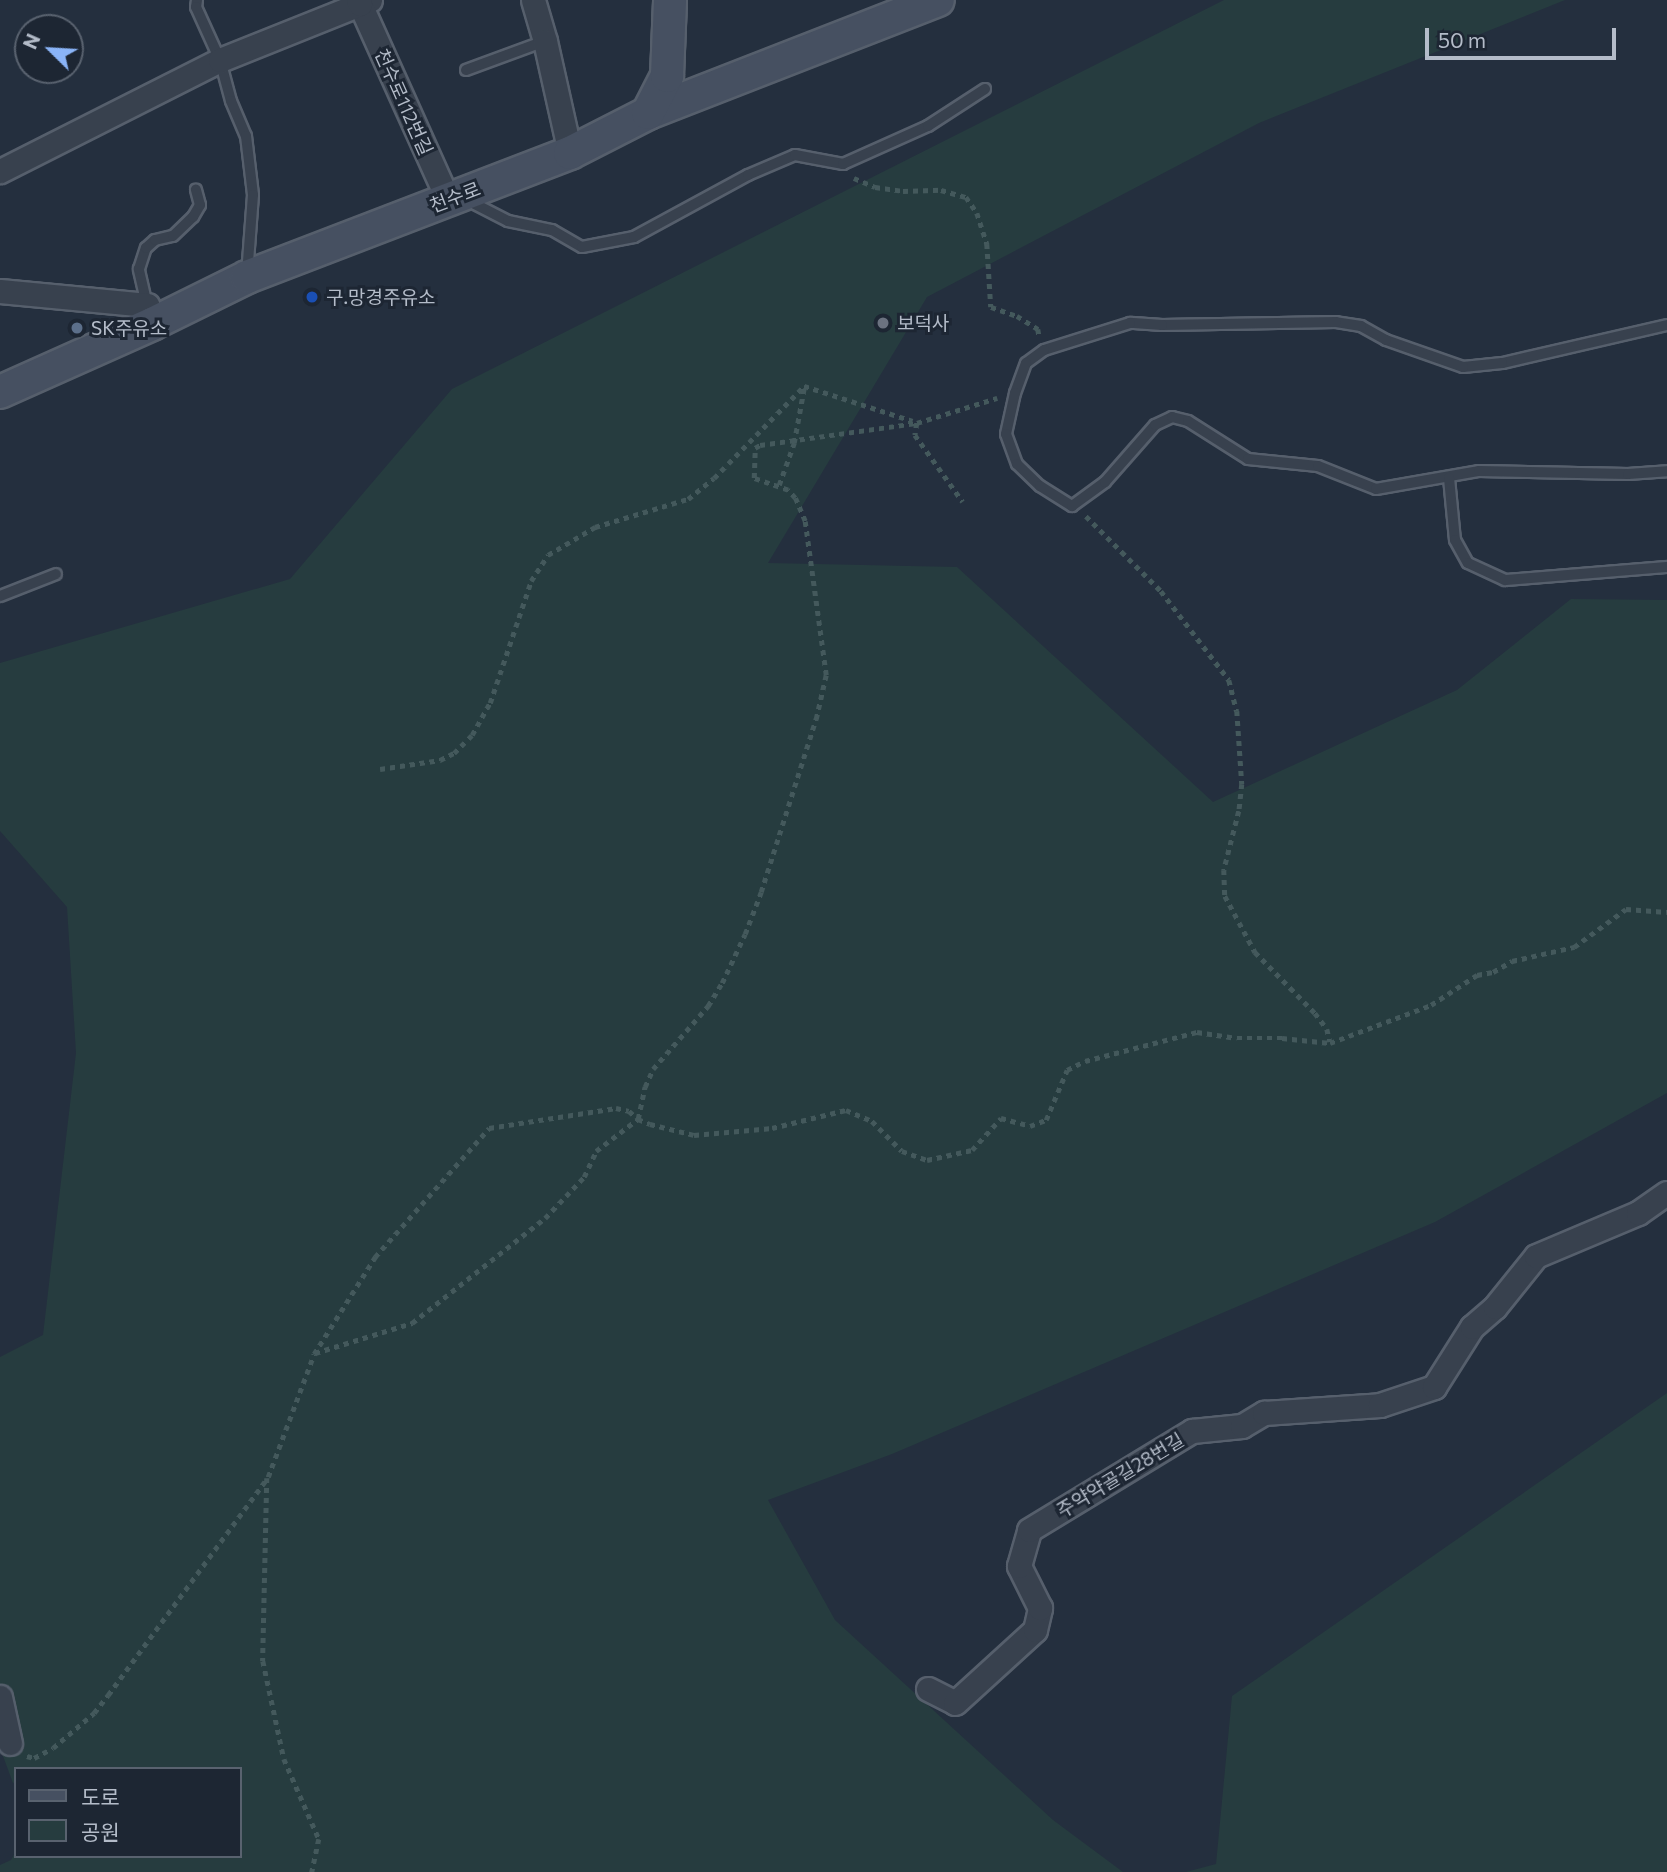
<!DOCTYPE html>
<html>
<head>
<meta charset="utf-8">
<style>
  body { margin:0 }
  #map { position:relative; width:1667px; height:1872px; overflow:hidden; background:#242f3e; font-family:Commissioner,"Noto Sans KR",sans-serif }
  div>[style] { position:absolute }
  .green>* { inset:0; background:#263c3f }
  .path>* { height:4.5px; margin-top:-2.25px; transform-origin:0; background:repeating-linear-gradient(90deg,#44595c 0 5px,transparent 0 10px) }
  .roads { filter:drop-shadow(2px 0 #565f6c) drop-shadow(-2px 0 #565f6c) drop-shadow(0 2px #565f6c) drop-shadow(0 -2px #565f6c) }
  .lane>* { height:10px; margin:-5px; padding:0 5px; transform-origin:5px; border-radius:5px; background:#38414e }
  .street>* { height:23px; margin:-11.5px; padding:0 11.5px; transform-origin:11.5px; border-radius:11.5px; background:#38414e }
  .secondary>* { height:32px; margin:-16px; padding:0 16px; transform-origin:16px; border-radius:16px; background:#465061 }
  .dots>* { width:19px; height:19px; translate:-50% -50%; box-sizing:border-box; border:4px solid #1d2633; border-radius:50% }
  span { translate:-50% -50%; white-space:nowrap; text-align:center; line-height:1.15; -webkit-text-stroke:6px #1d2633; paint-order:stroke }
  .street-label { font-size:19px; color:#b4bcc9 }
  .poi-label { font-size:19px; color:#b4bcc9 }
  .left { translate:0 -50%; text-align:left }
  .legend { position:absolute; left:14px; top:1767px; width:228px; height:91px; box-sizing:border-box; background:#1d2633; border:2px solid #59626f; margin:0; padding:9px 12px; list-style:none; font-size:21px; color:#b4bcc9 }
  .legend li { display:flex; align-items:center; gap:14px; height:35px }
  .legend b { width:35px; border:2px solid #59626f }
  .north { position:absolute; left:14px; top:14px; width:70px; height:70px; box-sizing:border-box; background:#1d2633; border:2px solid #59626f; border-radius:50%; rotate:294deg; font-size:19px; font-weight:700; line-height:28px; text-align:center; color:#b4bcc9 }
  .north::after { content:''; display:block; margin:auto; width:24px; height:32px; background:#8ab4f8; clip-path:polygon(50% 0,100% 100%,50% 72%,0 100%) }
  .scale { position:absolute; left:1425px; top:28px; width:191px; height:32px; box-sizing:border-box; border:4px solid #b4bcc9; border-top:0; padding-left:9px; font-size:21px; line-height:24px; white-space:nowrap; color:#b4bcc9; -webkit-text-stroke:5px #1d2633; paint-order:stroke }
</style>
</head>
<body>
<div id="map">
  <div class="green">
    <i style="clip-path:polygon(1224px 0,1565px 0,1259px 123px,927px 297px,768px 563px,957px 567px,1213px 802px,1457px 690px,1571px 599px,1667px 600px,1667px 1093px,1435px 1222px,892px 1454px,768px 1500px,835px 1620px,1053px 1820px,1123px 1872px,0 1872px,0 1865px,11px 1860px,16px 1851px,16px 1856px,240px 1856px,240px 1769px,16px 1769px,16px 1782px,13px 1783px,0 1748px,0 1357px,43px 1335px,76px 1053px,67px 907px,0 831px,0 663px,290px 579px,452px 389px)"></i>
    <i style="clip-path:polygon(1667px 1393px,1667px 1872px,1186px 1872px,1216px 1864px,1232px 1696px)"></i>
  </div>
  <div class="path">
    <i style="left:854px;top:178px;width:23px;rotate:23deg"></i>
    <i style="left:875px;top:187px;width:28px;rotate:8deg"></i>
    <i style="left:903px;top:191px;width:38px;rotate:-2deg"></i>
    <i style="left:941px;top:190px;width:26px;rotate:16deg"></i>
    <i style="left:966px;top:197px;width:19px;rotate:55deg"></i>
    <i style="left:977px;top:213px;width:33px;rotate:72deg"></i>
    <i style="left:987px;top:244px;width:63px;rotate:86.4deg"></i>
    <i style="left:991px;top:307px;width:28px;rotate:19deg"></i>
    <i style="left:1017px;top:316px;width:25px;rotate:32deg"></i>
    <i style="left:1038px;top:329px;width:6px;rotate:81deg"></i>
    <i style="left:804px;top:386px;width:114px;rotate:17.8deg"></i>
    <i style="left:917px;top:423px;width:12px;rotate:99deg"></i>
    <i style="left:915px;top:435px;width:82px;rotate:54.4deg"></i>
    <i style="left:779px;top:485px;width:45px;rotate:-70.3deg"></i>
    <i style="left:794px;top:443px;width:56px;rotate:-79.7deg"></i>
    <i style="left:1086px;top:516px;width:106px;rotate:45deg"></i>
    <i style="left:1161px;top:591px;width:112px;rotate:52.6deg"></i>
    <i style="left:1229px;top:680px;width:32px;rotate:76deg"></i>
    <i style="left:1237px;top:711px;width:73px;rotate:86.1deg"></i>
    <i style="left:1242px;top:784px;width:27px;rotate:96deg"></i>
    <i style="left:1239px;top:811px;width:61px;rotate:104.3deg"></i>
    <i style="left:1224px;top:870px;width:26px;rotate:88deg"></i>
    <i style="left:1225px;top:896px;width:64px;rotate:61.8deg"></i>
    <i style="left:1255px;top:952px;width:86px;rotate:45.5deg"></i>
    <i style="left:1315px;top:1013px;width:20px;rotate:53deg"></i>
    <i style="left:1327px;top:1029px;width:13px;rotate:77deg"></i>
    <i style="left:380px;top:769px;width:61px;rotate:-8.5deg"></i>
    <i style="left:440px;top:760px;width:16px;rotate:-27deg"></i>
    <i style="left:454px;top:753px;width:25px;rotate:-45deg"></i>
    <i style="left:472px;top:735px;width:37px;rotate:-61deg"></i>
    <i style="left:490px;top:703px;width:129px;rotate:-71.4deg"></i>
    <i style="left:531px;top:581px;width:31px;rotate:-57deg"></i>
    <i style="left:548px;top:555px;width:55px;rotate:-30.8deg"></i>
    <i style="left:595px;top:527px;width:97px;rotate:-16.8deg"></i>
    <i style="left:688px;top:499px;width:33px;rotate:-39deg"></i>
    <i style="left:714px;top:478px;width:129px;rotate:-45.6deg"></i>
    <i style="left:315px;top:1353px;width:102px;rotate:-17.2deg"></i>
    <i style="left:412px;top:1323px;width:169px;rotate:-38.3deg"></i>
    <i style="left:545px;top:1218px;width:57px;rotate:-46.4deg"></i>
    <i style="left:584px;top:1177px;width:29px;rotate:-65deg"></i>
    <i style="left:596px;top:1151px;width:53px;rotate:-37.3deg"></i>
    <i style="left:638px;top:1119px;width:33px;rotate:-78deg"></i>
    <i style="left:645px;top:1087px;width:20px;rotate:-66deg"></i>
    <i style="left:653px;top:1069px;width:84px;rotate:-48.9deg"></i>
    <i style="left:708px;top:1006px;width:27px;rotate:-59deg"></i>
    <i style="left:722px;top:983px;width:54px;rotate:-64.9deg"></i>
    <i style="left:745px;top:934px;width:45px;rotate:-69.1deg"></i>
    <i style="left:761px;top:892px;width:182px;rotate:-72.4deg"></i>
    <i style="left:816px;top:719px;width:45px;rotate:-77.2deg"></i>
    <i style="left:826px;top:675px;width:155px;rotate:-97.8deg"></i>
    <i style="left:805px;top:521px;width:25px;rotate:-113deg"></i>
    <i style="left:795px;top:498px;width:11px;rotate:-131deg"></i>
    <i style="left:788px;top:490px;width:36px;rotate:-161deg"></i>
    <i style="left:754px;top:478px;width:30px;rotate:-88deg"></i>
    <i style="left:755px;top:448px;width:6px;rotate:-31deg"></i>
    <i style="left:760px;top:445px;width:159px;rotate:-8deg"></i>
    <i style="left:917px;top:423px;width:84px;rotate:-17.4deg"></i>
    <i style="left:267px;top:1478px;width:183px;rotate:91.3deg"></i>
    <i style="left:263px;top:1661px;width:100px;rotate:77.9deg"></i>
    <i style="left:284px;top:1759px;width:87px;rotate:66.4deg"></i>
    <i style="left:319px;top:1839px;width:34px;rotate:102deg"></i>
    <i style="left:27px;top:1756px;width:7px;rotate:16deg"></i>
    <i style="left:34px;top:1758px;width:21px;rotate:-28deg"></i>
    <i style="left:53px;top:1748px;width:54px;rotate:-40.5deg"></i>
    <i style="left:94px;top:1713px;width:23px;rotate:-52deg"></i>
    <i style="left:108px;top:1695px;width:270px;rotate:-53.7deg"></i>
    <i style="left:268px;top:1477px;width:131px;rotate:-69.5deg"></i>
    <i style="left:314px;top:1354px;width:115px;rotate:-57.8deg"></i>
    <i style="left:375px;top:1257px;width:172px;rotate:-48.5deg"></i>
    <i style="left:489px;top:1128px;width:129px;rotate:-8.9deg"></i>
    <i style="left:616px;top:1108px;width:13px;rotate:13deg"></i>
    <i style="left:629px;top:1111px;width:12px;rotate:42deg"></i>
    <i style="left:638px;top:1119px;width:13px;rotate:23deg"></i>
    <i style="left:650px;top:1124px;width:45px;rotate:14deg"></i>
    <i style="left:694px;top:1135px;width:78px;rotate:-5.1deg"></i>
    <i style="left:772px;top:1128px;width:76px;rotate:-13.7deg"></i>
    <i style="left:846px;top:1110px;width:28px;rotate:23deg"></i>
    <i style="left:872px;top:1121px;width:42px;rotate:45deg"></i>
    <i style="left:902px;top:1151px;width:27px;rotate:20deg"></i>
    <i style="left:927px;top:1160px;width:46px;rotate:-12.5deg"></i>
    <i style="left:972px;top:1150px;width:43px;rotate:-47.8deg"></i>
    <i style="left:1001px;top:1118px;width:30px;rotate:15deg"></i>
    <i style="left:1030px;top:1126px;width:17px;rotate:-21deg"></i>
    <i style="left:1046px;top:1120px;width:54px;rotate:-67.2deg"></i>
    <i style="left:1067px;top:1070px;width:20px;rotate:-27deg"></i>
    <i style="left:1085px;top:1061px;width:116px;rotate:-14.5deg"></i>
    <i style="left:1197px;top:1032px;width:40px;rotate:8.5deg"></i>
    <i style="left:1237px;top:1038px;width:45px"></i>
    <i style="left:1282px;top:1038px;width:48px;rotate:5.9deg"></i>
    <i style="left:1330px;top:1043px;width:108px;rotate:-20.6deg"></i>
    <i style="left:1431px;top:1005px;width:55px;rotate:-33.1deg"></i>
    <i style="left:1477px;top:975px;width:16px;rotate:-11deg"></i>
    <i style="left:1493px;top:972px;width:22px;rotate:-30deg"></i>
    <i style="left:1512px;top:961px;width:64px;rotate:-12.7deg"></i>
    <i style="left:1574px;top:947px;width:64px;rotate:-36.2deg"></i>
    <i style="left:1626px;top:909px;width:41px;rotate:4.2deg"></i>
  </div>
  <div class="roads">
    <div class="lane">
      <i style="left:197px;top:0;width:7px;rotate:98deg"></i>
      <i style="left:196px;top:7px;width:58px;rotate:65.6deg"></i>
      <i style="left:220px;top:60px;width:42px;rotate:75deg"></i>
      <i style="left:231px;top:101px;width:38px;rotate:67deg"></i>
      <i style="left:246px;top:136px;width:59px;rotate:83.2deg"></i>
      <i style="left:253px;top:195px;width:79px;rotate:94.3deg"></i>
      <i style="left:466px;top:70px;width:84px;rotate:-20.2deg"></i>
      <i style="left:467px;top:200px;width:46px;rotate:27.1deg"></i>
      <i style="left:508px;top:221px;width:45px;rotate:11.6deg"></i>
      <i style="left:552px;top:230px;width:34px;rotate:30deg"></i>
      <i style="left:582px;top:247px;width:53px;rotate:-10.9deg"></i>
      <i style="left:634px;top:237px;width:130px;rotate:-28.5deg"></i>
      <i style="left:748px;top:175px;width:51px;rotate:-23.1deg"></i>
      <i style="left:795px;top:155px;width:49px;rotate:10.6deg"></i>
      <i style="left:843px;top:164px;width:93px;rotate:-24.1deg"></i>
      <i style="left:928px;top:126px;width:68px;rotate:-33deg"></i>
      <i style="left:147px;top:305px;width:37px;rotate:-103deg"></i>
      <i style="left:139px;top:269px;width:22px;rotate:-72deg"></i>
      <i style="left:146px;top:248px;width:12px;rotate:-42deg"></i>
      <i style="left:155px;top:240px;width:18px;rotate:-13deg"></i>
      <i style="left:173px;top:236px;width:28px;rotate:-44deg"></i>
      <i style="left:193px;top:217px;width:14px;rotate:-60deg"></i>
      <i style="left:200px;top:205px;width:16px;rotate:-105deg"></i>
      <i style="left:1667px;top:325px;width:169px;rotate:167deg"></i>
      <i style="left:1502px;top:363px;width:39px;rotate:174deg"></i>
      <i style="left:1463px;top:367px;width:82px;rotate:-160.7deg"></i>
      <i style="left:1386px;top:340px;width:29px;rotate:-151deg"></i>
      <i style="left:1361px;top:326px;width:25px;rotate:-171deg"></i>
      <i style="left:1336px;top:322px;width:174px;rotate:179deg"></i>
      <i style="left:1162px;top:325px;width:32px;rotate:-176deg"></i>
      <i style="left:1130px;top:323px;width:90px;rotate:162.6deg"></i>
      <i style="left:1044px;top:350px;width:22px;rotate:144deg"></i>
      <i style="left:1026px;top:363px;width:32px;rotate:110deg"></i>
      <i style="left:1015px;top:393px;width:42px;rotate:102.4deg"></i>
      <i style="left:1006px;top:434px;width:32px;rotate:70deg"></i>
      <i style="left:1017px;top:464px;width:32px;rotate:44deg"></i>
      <i style="left:1040px;top:486px;width:38px;rotate:32deg"></i>
      <i style="left:1072px;top:506px;width:41px;rotate:-36deg"></i>
      <i style="left:1105px;top:482px;width:76px;rotate:-48.7deg"></i>
      <i style="left:1155px;top:425px;width:19px;rotate:-25deg"></i>
      <i style="left:1172px;top:417px;width:16px;rotate:14deg"></i>
      <i style="left:1188px;top:421px;width:71px;rotate:32.3deg"></i>
      <i style="left:1248px;top:459px;width:70px;rotate:5.7deg"></i>
      <i style="left:1318px;top:466px;width:62px;rotate:21.6deg"></i>
      <i style="left:1376px;top:489px;width:105px;rotate:-9.9deg"></i>
      <i style="left:1479px;top:471px;width:149px;rotate:1.2deg"></i>
      <i style="left:1628px;top:474px;width:39px;rotate:-4deg"></i>
      <i style="left:1449px;top:478px;width:62px;rotate:84.5deg"></i>
      <i style="left:1455px;top:540px;width:26px;rotate:61deg"></i>
      <i style="left:1468px;top:563px;width:41px;rotate:24.7deg"></i>
      <i style="left:1505px;top:580px;width:163px;rotate:-4.6deg"></i>
      <i style="left:0;top:596px;width:60px;rotate:-21.4deg"></i>
    </div>
    <div class="street">
      <i style="left:370px;top:0;width:11px;rotate:158deg"></i>
      <i style="left:360px;top:4px;width:215px;rotate:65.8deg"></i>
      <i style="left:533px;top:0;width:43px;rotate:73.7deg"></i>
      <i style="left:545px;top:41px;width:115px;rotate:77.4deg"></i>
      <i style="left:0;top:171px;width:246px;rotate:-26.8deg"></i>
      <i style="left:220px;top:60px;width:151px;rotate:-21.8deg"></i>
      <i style="left:360px;top:4px;width:4px;rotate:-117deg"></i>
      <i style="left:0;top:291px;width:148px;rotate:5.4deg"></i>
      <i style="left:928px;top:1689px;width:30px;rotate:27deg"></i>
      <i style="left:955px;top:1703px;width:108px;rotate:-42.4deg"></i>
      <i style="left:1035px;top:1630px;width:23px;rotate:-77deg"></i>
      <i style="left:1040px;top:1608px;width:47px;rotate:-116.6deg"></i>
      <i style="left:1019px;top:1566px;width:37px;rotate:-74deg"></i>
      <i style="left:1029px;top:1530px;width:191px;rotate:-31.3deg"></i>
      <i style="left:1192px;top:1431px;width:50px;rotate:-5.7deg"></i>
      <i style="left:1242px;top:1426px;width:26px;rotate:-31deg"></i>
      <i style="left:1264px;top:1413px;width:116px;rotate:-3.9deg"></i>
      <i style="left:1380px;top:1405px;width:57px;rotate:-18.4deg"></i>
      <i style="left:1434px;top:1387px;width:71px;rotate:-57.7deg"></i>
      <i style="left:1472px;top:1327px;width:30px;rotate:-41deg"></i>
      <i style="left:1495px;top:1307px;width:65px;rotate:-51.2deg"></i>
      <i style="left:1536px;top:1256px;width:111px;rotate:-22.9deg"></i>
      <i style="left:1638px;top:1213px;width:35px;rotate:-35deg"></i>
      <i style="left:0;top:1697px;width:47px;rotate:77.7deg"></i>
    </div>
    <div class="secondary">
      <i style="left:648px;top:113px;width:311px;rotate:-21.3deg"></i>
      <i style="left:0;top:392px;width:167px;rotate:-24.1deg"></i>
      <i style="left:152px;top:324px;width:106px;rotate:-26.3deg"></i>
      <i style="left:247px;top:277px;width:346px;rotate:-21deg"></i>
      <i style="left:570px;top:153px;width:88px;rotate:-27.1deg"></i>
      <i style="left:648px;top:113px;width:42px;rotate:-62.8deg"></i>
      <i style="left:667px;top:76px;width:76px;rotate:-87.7deg"></i>
    </div>
  </div>
  <div class="dots">
    <i style="left:312px;top:297px;background:#1a4fb4"></i>
    <i style="left:883px;top:323px;background:#6b7280"></i>
    <i style="left:77px;top:328px;background:#5c6f8a"></i>
  </div>
  <div class="street-label">
    <span style="left:404px;top:102px;rotate:66deg">천수로112번길</span>
    <span style="left:455px;top:197px;rotate:-21deg">천수로</span>
    <span style="left:1120px;top:1475px;rotate:-31deg">주약약골길28번길</span>
  </div>
  <div class="poi-label">
    <span class="left" style="left:326px;top:297px">구.망경주유소</span>
    <span class="left" style="left:897px;top:323px">보덕사</span>
    <span class="left" style="left:91px;top:328px">SK주유소</span>
  </div>
  <ul class="legend">
  <li><b style="height:9px;background:#465061"></b>도로</li>
  <li><b style="height:19px;background:#263c3f"></b>공원</li>
  </ul>
  <div class="north">N</div>
  <div class="scale">50 m</div>
</div>
</body>
</html>
